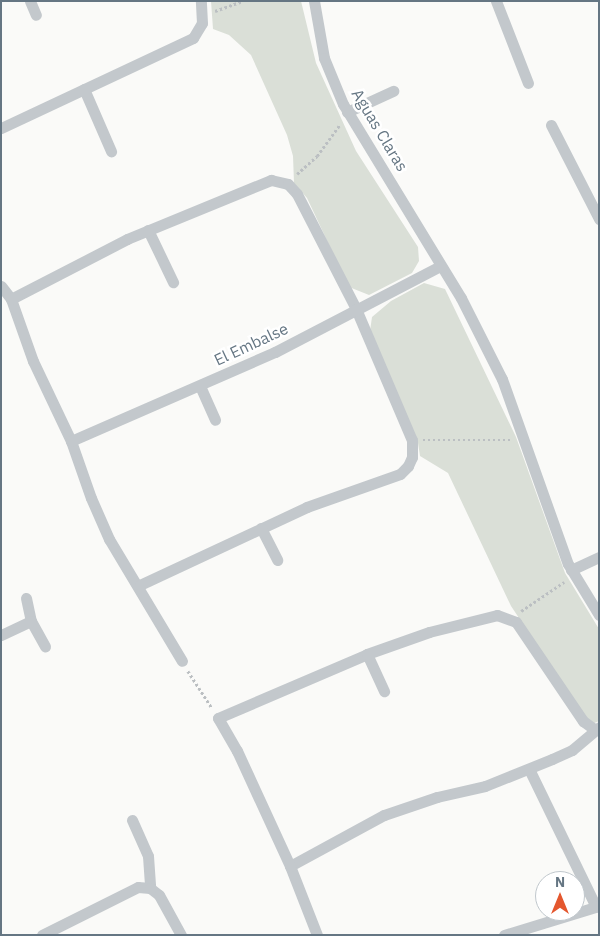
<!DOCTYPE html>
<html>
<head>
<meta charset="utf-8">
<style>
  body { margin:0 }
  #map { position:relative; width:600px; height:936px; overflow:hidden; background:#fafaf8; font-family:"IBM Plex Sans",sans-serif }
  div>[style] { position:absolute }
  .green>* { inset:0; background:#dadfd7 }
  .path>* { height:2.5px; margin-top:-1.25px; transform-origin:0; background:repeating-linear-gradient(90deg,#bbbfc2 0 2.5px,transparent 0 5px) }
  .street>* { height:11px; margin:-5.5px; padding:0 5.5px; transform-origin:5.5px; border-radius:5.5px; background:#c3c8cc }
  span { translate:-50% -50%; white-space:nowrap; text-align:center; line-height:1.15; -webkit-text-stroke:5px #fff; paint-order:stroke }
  .street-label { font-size:16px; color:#657683 }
  .frame { position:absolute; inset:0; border:2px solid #657683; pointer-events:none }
  .north { position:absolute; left:535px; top:871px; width:50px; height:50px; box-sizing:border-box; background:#fff; border:1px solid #c1c8cd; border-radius:50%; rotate:0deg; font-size:14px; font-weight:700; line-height:20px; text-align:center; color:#657683 }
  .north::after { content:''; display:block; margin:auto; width:18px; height:22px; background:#e4572e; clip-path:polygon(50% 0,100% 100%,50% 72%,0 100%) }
</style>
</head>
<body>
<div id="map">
  <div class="green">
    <i style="clip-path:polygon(211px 1px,301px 1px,316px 63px,356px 151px,418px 247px,419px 261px,412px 273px,369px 295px,349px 287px,307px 198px,294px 183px,293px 156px,287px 135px,251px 55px,229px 35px,213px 29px)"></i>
    <i style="clip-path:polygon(424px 283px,445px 289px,516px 437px,565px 573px,599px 629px,599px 721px,590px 725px,511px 606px,448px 473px,420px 456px,418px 443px,370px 331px,372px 317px,391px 301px)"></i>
  </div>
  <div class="path">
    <i style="left:215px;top:11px;width:30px;rotate:-20deg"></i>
    <i style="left:297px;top:174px;width:27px;rotate:-42deg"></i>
    <i style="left:317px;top:156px;width:39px;rotate:-54deg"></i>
    <i style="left:423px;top:440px;width:87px"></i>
    <i style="left:521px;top:611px;width:52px;rotate:-34deg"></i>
    <i style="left:188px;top:671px;width:44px;rotate:57deg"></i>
  </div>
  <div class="street">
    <i style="left:30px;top:1px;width:15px;rotate:67deg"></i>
    <i style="left:314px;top:1px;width:58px;rotate:80deg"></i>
    <i style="left:324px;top:58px;width:50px;rotate:67.6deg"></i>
    <i style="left:343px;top:104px;width:227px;rotate:58.7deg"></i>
    <i style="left:461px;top:298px;width:91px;rotate:63.2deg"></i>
    <i style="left:502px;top:379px;width:196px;rotate:70.4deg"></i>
    <i style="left:568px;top:564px;width:60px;rotate:58.7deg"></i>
    <i style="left:496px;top:1px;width:88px;rotate:68.7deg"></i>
    <i style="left:84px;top:89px;width:68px;rotate:66.5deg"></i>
    <i style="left:347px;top:112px;width:51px;rotate:-24.5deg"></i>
    <i style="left:551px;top:125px;width:106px;rotate:62.9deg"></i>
    <i style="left:1px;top:128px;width:212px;rotate:-25.1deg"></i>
    <i style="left:193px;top:38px;width:17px;rotate:-59deg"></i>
    <i style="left:202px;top:23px;width:22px;rotate:-93deg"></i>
    <i style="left:148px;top:230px;width:58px;rotate:64.3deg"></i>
    <i style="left:1px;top:286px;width:16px;rotate:52deg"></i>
    <i style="left:11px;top:299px;width:66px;rotate:70.5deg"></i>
    <i style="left:33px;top:361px;width:89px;rotate:64.6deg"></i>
    <i style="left:71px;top:441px;width:60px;rotate:70.7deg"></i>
    <i style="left:91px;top:498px;width:45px;rotate:66.3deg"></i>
    <i style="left:109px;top:539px;width:142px;rotate:59.1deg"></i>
    <i style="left:11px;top:299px;width:131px;rotate:-27.3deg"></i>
    <i style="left:127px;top:239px;width:156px;rotate:-22.3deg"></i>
    <i style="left:271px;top:180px;width:17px;rotate:13deg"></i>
    <i style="left:288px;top:184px;width:13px;rotate:48deg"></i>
    <i style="left:297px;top:194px;width:129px;rotate:62.8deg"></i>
    <i style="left:356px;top:309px;width:142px;rotate:66.9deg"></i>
    <i style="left:412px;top:440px;width:17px;rotate:90deg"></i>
    <i style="left:412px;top:457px;width:10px;rotate:114deg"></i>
    <i style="left:408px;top:466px;width:11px;rotate:135deg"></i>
    <i style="left:400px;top:474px;width:99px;rotate:160.5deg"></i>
    <i style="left:307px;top:507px;width:184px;rotate:155deg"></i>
    <i style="left:200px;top:386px;width:37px;rotate:66deg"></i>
    <i style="left:71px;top:441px;width:223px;rotate:-23.6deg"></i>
    <i style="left:275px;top:352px;width:186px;rotate:-27.5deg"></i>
    <i style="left:261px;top:528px;width:36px;rotate:63deg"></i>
    <i style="left:571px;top:570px;width:31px;rotate:-25deg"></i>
    <i style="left:26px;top:598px;width:24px;rotate:78deg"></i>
    <i style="left:31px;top:621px;width:29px;rotate:61deg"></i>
    <i style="left:1px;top:635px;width:33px;rotate:-25deg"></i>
    <i style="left:367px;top:654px;width:41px;rotate:65.3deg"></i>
    <i style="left:529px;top:769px;width:153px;rotate:64.1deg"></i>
    <i style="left:132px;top:820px;width:39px;rotate:66deg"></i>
    <i style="left:148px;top:856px;width:32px;rotate:86deg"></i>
    <i style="left:290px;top:866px;width:107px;rotate:-28.5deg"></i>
    <i style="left:384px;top:815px;width:56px;rotate:-18.8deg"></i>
    <i style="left:437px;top:797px;width:49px;rotate:-12.9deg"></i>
    <i style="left:485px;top:786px;width:72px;rotate:-21.9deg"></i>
    <i style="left:552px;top:759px;width:22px;rotate:-24deg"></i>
    <i style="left:572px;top:750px;width:35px;rotate:-40deg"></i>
    <i style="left:42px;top:935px;width:107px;rotate:-26.6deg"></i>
    <i style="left:138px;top:887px;width:12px;rotate:5deg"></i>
    <i style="left:150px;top:888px;width:11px;rotate:38deg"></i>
    <i style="left:159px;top:895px;width:46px;rotate:61.2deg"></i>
    <i style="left:317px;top:935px;width:74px;rotate:-111.4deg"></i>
    <i style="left:290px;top:866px;width:127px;rotate:-114.7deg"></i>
    <i style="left:237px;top:751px;width:38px;rotate:-120deg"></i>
    <i style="left:218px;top:718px;width:162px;rotate:-23.2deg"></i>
    <i style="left:367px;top:654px;width:66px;rotate:-19.5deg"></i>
    <i style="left:429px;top:632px;width:70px;rotate:-14deg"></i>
    <i style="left:497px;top:615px;width:20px;rotate:20deg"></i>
    <i style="left:516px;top:622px;width:120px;rotate:55.9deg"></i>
    <i style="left:583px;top:721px;width:14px;rotate:36deg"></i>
    <i style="left:504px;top:935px;width:99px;rotate:-17deg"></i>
  </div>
  <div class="street-label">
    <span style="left:380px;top:130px;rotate:59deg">Aguas Claras</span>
    <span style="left:251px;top:344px;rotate:-25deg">El Embalse</span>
  </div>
  <div class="frame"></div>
  <div class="north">N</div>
</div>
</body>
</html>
